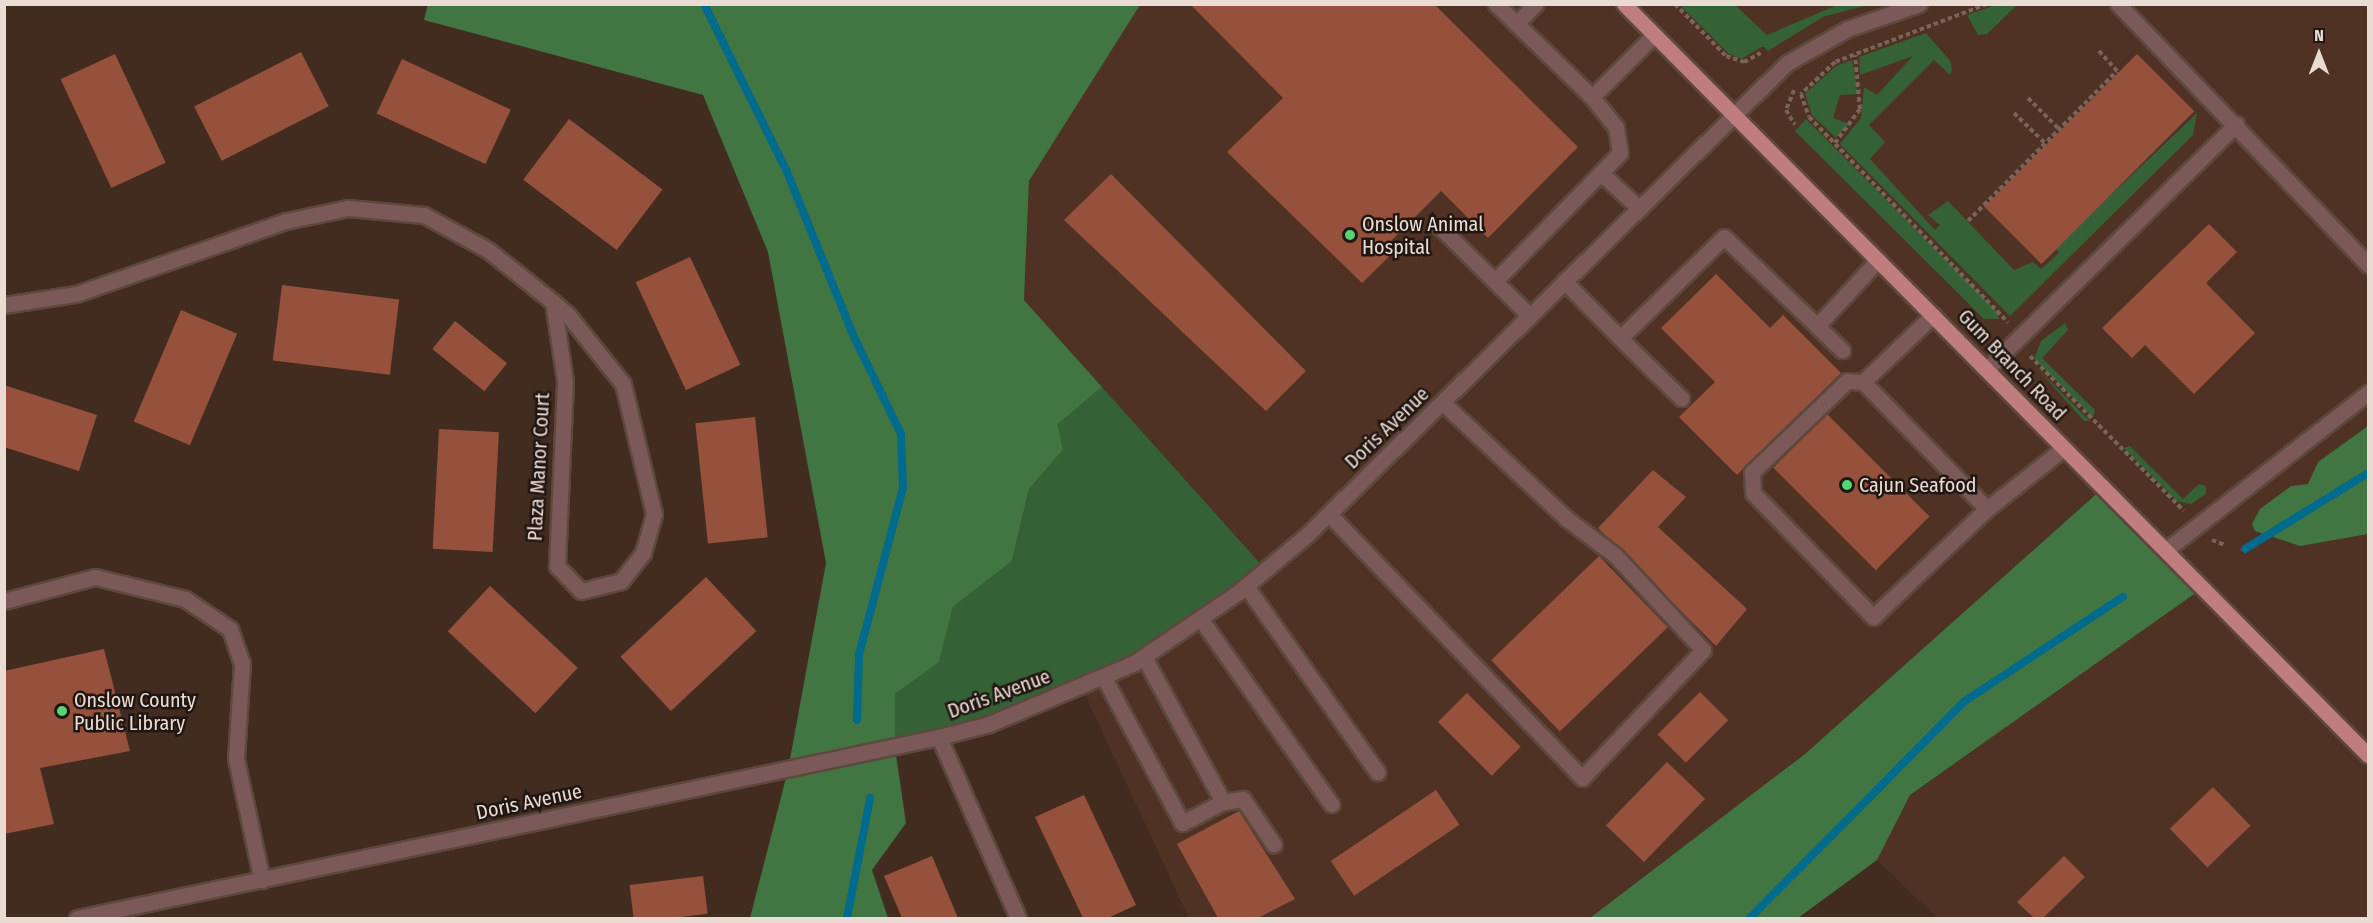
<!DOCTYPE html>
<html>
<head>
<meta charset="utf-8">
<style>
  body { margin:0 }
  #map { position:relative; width:2373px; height:923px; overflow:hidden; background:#422c20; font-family:"Fira Sans Condensed",sans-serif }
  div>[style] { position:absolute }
  .built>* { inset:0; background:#4f3223 }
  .green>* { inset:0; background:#346135 }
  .forest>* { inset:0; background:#417542 }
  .stream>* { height:8px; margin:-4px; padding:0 4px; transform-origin:4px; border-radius:4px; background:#016b8d }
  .building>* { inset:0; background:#95513c; transform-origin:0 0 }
  .path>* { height:4px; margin-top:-2px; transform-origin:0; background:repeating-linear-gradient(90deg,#786459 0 4.5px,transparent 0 7.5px) }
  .roads { filter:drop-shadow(2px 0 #5d483d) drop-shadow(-2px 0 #5d483d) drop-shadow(0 2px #5d483d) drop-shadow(0 -2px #5d483d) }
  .minor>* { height:15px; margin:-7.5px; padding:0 7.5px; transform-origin:7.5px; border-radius:7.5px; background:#7a5958 }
  .major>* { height:15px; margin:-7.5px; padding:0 7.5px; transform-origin:7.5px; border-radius:7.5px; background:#bf7d7d }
  .dots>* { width:16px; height:16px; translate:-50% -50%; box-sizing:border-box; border:3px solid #211712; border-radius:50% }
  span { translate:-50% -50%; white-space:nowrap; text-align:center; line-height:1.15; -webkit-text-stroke:5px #211712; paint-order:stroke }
  .poi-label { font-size:20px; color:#eadbd3 }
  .left { translate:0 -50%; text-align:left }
  .street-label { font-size:20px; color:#eadbd3 }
  .frame { position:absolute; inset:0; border:6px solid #eadbd3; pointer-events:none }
  .north { position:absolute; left:2289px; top:24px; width:60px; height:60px; -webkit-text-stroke:4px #211712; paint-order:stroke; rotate:0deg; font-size:16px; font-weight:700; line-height:24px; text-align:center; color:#eadbd3 }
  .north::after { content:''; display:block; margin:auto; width:21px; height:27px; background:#eadbd3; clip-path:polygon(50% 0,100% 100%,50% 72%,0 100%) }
</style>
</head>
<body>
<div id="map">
  <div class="built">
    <i style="clip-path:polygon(1140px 5px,2368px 5px,2368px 918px,1937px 918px,1877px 860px,1910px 795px,2203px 587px,2103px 488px,1805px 754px,1590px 918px,1189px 918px,1081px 686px,1267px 571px,1024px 300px,1029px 181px)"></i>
  </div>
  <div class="green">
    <i style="clip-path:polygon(1680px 5px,1735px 5px,1767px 35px,1837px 5px,1867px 5px,1823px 17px,1768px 51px,1763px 46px,1741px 59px,1728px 53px)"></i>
    <i style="clip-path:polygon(1996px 5px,2017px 5px,1987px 34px,1978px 35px,1967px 15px)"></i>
    <i style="clip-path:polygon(1926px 33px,1951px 62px,1952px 71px,1950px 75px,1934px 60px,1869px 125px,1885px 142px,1870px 159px,1935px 230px,1940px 225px,1928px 215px,1948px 201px,2014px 270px,2033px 262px,2041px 269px,2059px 253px,2055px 248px,2197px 113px,2193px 135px,2010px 316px,1840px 144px,1861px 118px,1864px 87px,1877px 95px,1913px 56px,1860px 75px,1859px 57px)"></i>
    <i style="clip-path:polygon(1852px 60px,1858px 94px,1840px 95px,1833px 118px,1849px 124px,1836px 138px,1812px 115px,1805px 94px,1836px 66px)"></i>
    <i style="clip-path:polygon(1806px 119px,1997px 311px,1999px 319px,1984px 319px,1795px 131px)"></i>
    <i style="clip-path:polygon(2065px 323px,2068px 330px,2042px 358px,2095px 410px,2093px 417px,2034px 359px,2041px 341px)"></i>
    <i style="clip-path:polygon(2035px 366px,2090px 421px,2084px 421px)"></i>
    <i style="clip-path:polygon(1102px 387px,1267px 571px,1081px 686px,895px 748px,895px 694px,939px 661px,953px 607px,1012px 561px,1029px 489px,1063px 450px,1058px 424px)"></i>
    <i style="clip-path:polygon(2130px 446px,2183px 499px,2199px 484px,2206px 486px,2206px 494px,2191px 504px,2177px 501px,2124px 448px)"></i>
  </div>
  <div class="forest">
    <i style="clip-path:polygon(428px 4px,1140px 5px,1029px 181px,1024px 300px,1102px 387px,1058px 424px,1063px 450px,1029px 489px,1012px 561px,953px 607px,939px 662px,895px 694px,895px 748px,906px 823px,872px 870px,888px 918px,750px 918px,788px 770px,826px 563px,768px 252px,703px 95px,424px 20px)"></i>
    <i style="clip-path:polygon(2368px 426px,2368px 534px,2300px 546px,2255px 531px,2252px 524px,2260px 509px,2291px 486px,2308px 484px,2318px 462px)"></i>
    <i style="clip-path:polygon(2103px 488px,2204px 587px,1910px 795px,1877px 860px,1798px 918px,1590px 918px,1805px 754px)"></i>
  </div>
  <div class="stream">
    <i style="left:704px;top:4px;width:187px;rotate:63.7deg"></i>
    <i style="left:787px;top:172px;width:178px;rotate:67.9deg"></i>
    <i style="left:854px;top:337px;width:108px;rotate:64.1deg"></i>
    <i style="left:901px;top:434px;width:54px;rotate:87.9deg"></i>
    <i style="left:903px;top:488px;width:173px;rotate:104.8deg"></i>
    <i style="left:859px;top:655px;width:65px;rotate:91.8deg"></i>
    <i style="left:2245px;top:549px;width:145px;rotate:-31.7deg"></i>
    <i style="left:847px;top:918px;width:122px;rotate:-79.1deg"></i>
    <i style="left:1750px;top:918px;width:305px;rotate:-45.3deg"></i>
    <i style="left:1965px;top:701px;width:189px;rotate:-33.4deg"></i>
  </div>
  <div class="building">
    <i style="clip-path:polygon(1190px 4px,1434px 4px,1578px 147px,1488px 238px,1441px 191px,1392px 240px,1399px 247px,1362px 283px,1227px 152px,1283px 98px)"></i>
    <i style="left:301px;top:52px;width:61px;height:120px;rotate:63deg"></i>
    <i style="left:115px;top:54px;width:120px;height:60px;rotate:65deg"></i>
    <i style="left:2137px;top:54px;width:81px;height:216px;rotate:45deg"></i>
    <i style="left:402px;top:59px;width:120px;height:60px;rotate:25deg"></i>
    <i style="left:569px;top:119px;width:117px;height:76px;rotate:37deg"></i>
    <i style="clip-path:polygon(1111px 174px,1306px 371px,1266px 411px,1064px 220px)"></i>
    <i style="clip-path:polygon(2209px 224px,2237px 252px,2206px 283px,2255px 333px,2194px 394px,2145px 345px,2132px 358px,2102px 328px)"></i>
    <i style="left:690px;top:257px;width:119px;height:60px;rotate:65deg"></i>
    <i style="clip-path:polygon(1716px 274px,1770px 328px,1783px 315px,1841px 373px,1737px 475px,1679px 417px,1715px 382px,1661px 328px)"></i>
    <i style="left:282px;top:285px;width:118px;height:76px;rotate:7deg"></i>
    <i style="left:181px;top:310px;width:61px;height:121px;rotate:23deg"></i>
    <i style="left:455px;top:321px;width:67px;height:36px;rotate:39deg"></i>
    <i style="clip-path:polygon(4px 385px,97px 415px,79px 471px,4px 447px)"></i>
    <i style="left:1827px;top:414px;width:145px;height:76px;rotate:45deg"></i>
    <i style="left:755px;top:417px;width:121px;height:60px;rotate:84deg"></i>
    <i style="left:439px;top:429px;width:60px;height:120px;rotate:3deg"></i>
    <i style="clip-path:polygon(1653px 470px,1686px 497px,1658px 527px,1747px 609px,1716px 646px,1598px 528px)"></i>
    <i style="left:1599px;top:556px;width:99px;height:150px;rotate:46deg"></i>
    <i style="left:706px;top:577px;width:74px;height:117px;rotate:47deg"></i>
    <i style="left:490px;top:586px;width:120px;height:62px;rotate:43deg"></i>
    <i style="clip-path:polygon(104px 649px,130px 751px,40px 768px,54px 824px,4px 834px,4px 671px)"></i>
    <i style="left:1700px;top:692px;width:40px;height:60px;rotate:45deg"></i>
    <i style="left:1467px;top:693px;width:76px;height:41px;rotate:45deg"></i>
    <i style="left:1667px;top:762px;width:53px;height:88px;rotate:44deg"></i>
    <i style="left:2213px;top:787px;width:54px;height:60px;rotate:46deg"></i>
    <i style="left:1436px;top:790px;width:42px;height:127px;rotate:56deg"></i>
    <i style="clip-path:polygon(1084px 795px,1136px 905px,1108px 918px,1083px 918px,1035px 817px)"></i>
    <i style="clip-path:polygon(1239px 811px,1295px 899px,1258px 918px,1218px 918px,1177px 844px)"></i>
    <i style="clip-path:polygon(932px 856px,958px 918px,902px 918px,884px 876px)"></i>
    <i style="clip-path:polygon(2064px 856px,2085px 877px,2043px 918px,2034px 918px,2017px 902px)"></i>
    <i style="left:703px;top:876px;width:38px;height:74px;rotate:83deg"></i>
  </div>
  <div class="path">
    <i style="left:1675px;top:4px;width:73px;rotate:45.6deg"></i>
    <i style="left:1726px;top:56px;width:19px;rotate:18deg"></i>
    <i style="left:1744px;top:62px;width:19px;rotate:-28deg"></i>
    <i style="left:1987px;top:4px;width:163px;rotate:159.1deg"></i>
    <i style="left:1835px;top:62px;width:47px;rotate:136.7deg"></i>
    <i style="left:1801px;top:94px;width:24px;rotate:71deg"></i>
    <i style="left:1809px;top:117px;width:286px;rotate:45.9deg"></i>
    <i style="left:1794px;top:90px;width:22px;rotate:112deg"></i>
    <i style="left:1786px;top:110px;width:17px;rotate:59deg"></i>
    <i style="left:2028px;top:98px;width:44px;rotate:45deg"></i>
    <i style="left:2014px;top:113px;width:43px;rotate:44.1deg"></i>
    <i style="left:1835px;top:143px;width:42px;rotate:-53.7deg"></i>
    <i style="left:1860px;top:109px;width:54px;rotate:-95.3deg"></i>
    <i style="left:1968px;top:221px;width:211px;rotate:-45.2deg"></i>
    <i style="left:2117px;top:71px;width:28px;rotate:-132deg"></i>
    <i style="left:2030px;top:356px;width:218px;rotate:45.2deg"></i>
    <i style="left:2212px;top:540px;width:14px;rotate:21deg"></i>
  </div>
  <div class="roads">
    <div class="minor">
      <i style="left:2118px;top:4px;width:361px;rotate:46.2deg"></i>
      <i style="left:1516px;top:24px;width:28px;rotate:-46deg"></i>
      <i style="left:1592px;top:97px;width:88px;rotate:-45deg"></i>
      <i style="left:1602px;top:174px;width:50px;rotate:42.6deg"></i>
      <i style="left:1439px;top:226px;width:127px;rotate:44.7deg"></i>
      <i style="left:1495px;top:281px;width:179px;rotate:-45.7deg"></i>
      <i style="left:1620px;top:153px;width:26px;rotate:-99deg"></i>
      <i style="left:1616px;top:127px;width:38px;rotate:-129deg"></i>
      <i style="left:1592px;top:97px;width:134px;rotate:-135.9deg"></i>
      <i style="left:1564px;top:281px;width:80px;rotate:45.5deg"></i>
      <i style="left:1620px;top:338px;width:145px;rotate:-44.2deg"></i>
      <i style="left:1724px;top:237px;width:129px;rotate:43.7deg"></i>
      <i style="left:1817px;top:326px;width:90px;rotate:-47.3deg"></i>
      <i style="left:4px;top:305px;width:73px;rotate:-8.7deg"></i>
      <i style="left:76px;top:294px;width:222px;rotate:-19.2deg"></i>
      <i style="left:286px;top:221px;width:63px;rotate:-11.8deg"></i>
      <i style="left:348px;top:208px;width:76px;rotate:5.3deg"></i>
      <i style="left:424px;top:215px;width:73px;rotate:28.7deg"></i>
      <i style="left:488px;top:250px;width:83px;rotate:38.7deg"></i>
      <i style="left:553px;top:302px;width:20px;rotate:41deg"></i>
      <i style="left:568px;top:315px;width:88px;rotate:51.4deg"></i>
      <i style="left:623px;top:384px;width:134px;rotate:76.6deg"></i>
      <i style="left:654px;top:514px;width:41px;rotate:105.8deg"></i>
      <i style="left:643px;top:553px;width:36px;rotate:128deg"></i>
      <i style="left:621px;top:581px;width:41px;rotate:166deg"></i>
      <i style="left:581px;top:591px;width:35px;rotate:-134deg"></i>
      <i style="left:557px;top:566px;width:185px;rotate:-87.5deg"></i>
      <i style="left:565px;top:381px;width:80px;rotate:-98.6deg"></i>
      <i style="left:1817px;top:326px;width:35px;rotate:44deg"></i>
      <i style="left:1620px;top:338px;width:86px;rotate:44.5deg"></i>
      <i style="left:1988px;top:368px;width:348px;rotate:-44.5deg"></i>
      <i style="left:1863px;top:382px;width:97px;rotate:-43.7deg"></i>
      <i style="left:1987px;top:509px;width:177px;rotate:-134.3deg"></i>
      <i style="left:1863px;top:382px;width:16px;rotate:-176deg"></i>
      <i style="left:1847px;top:381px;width:132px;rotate:136.2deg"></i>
      <i style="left:1752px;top:472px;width:21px;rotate:87deg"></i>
      <i style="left:1753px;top:493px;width:173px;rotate:45.9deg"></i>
      <i style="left:1873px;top:617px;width:157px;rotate:-43.5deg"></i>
      <i style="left:1987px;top:509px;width:98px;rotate:-38.4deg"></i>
      <i style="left:1329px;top:514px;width:366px;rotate:46.2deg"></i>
      <i style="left:1582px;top:778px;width:176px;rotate:-46.6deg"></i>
      <i style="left:1703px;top:650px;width:128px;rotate:-132.8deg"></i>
      <i style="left:1616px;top:556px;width:61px;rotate:-142.9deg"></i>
      <i style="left:1567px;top:519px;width:170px;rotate:-136.9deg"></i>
      <i style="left:2166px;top:550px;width:256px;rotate:-37.9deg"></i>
      <i style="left:1246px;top:586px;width:228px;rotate:54.8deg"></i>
      <i style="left:4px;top:601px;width:94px;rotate:-14.8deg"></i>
      <i style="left:95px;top:577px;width:93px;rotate:13.7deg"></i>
      <i style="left:185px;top:599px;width:54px;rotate:33.7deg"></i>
      <i style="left:230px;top:629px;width:36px;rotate:71deg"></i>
      <i style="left:242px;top:663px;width:96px;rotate:93.6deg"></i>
      <i style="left:236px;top:759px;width:124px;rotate:77.9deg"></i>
      <i style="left:1200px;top:618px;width:228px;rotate:54.8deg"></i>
      <i style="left:1103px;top:676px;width:167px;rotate:61.7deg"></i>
      <i style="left:1182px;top:823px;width:46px;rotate:-27.1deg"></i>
      <i style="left:1223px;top:802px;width:165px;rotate:-118.6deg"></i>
      <i style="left:939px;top:737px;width:197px;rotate:66.4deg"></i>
      <i style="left:1223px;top:802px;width:20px;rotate:-9deg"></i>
      <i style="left:1243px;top:799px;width:55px;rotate:56deg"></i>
      <i style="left:77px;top:918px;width:881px;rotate:-11.86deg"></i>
      <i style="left:939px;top:737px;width:52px;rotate:-14.6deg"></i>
      <i style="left:989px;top:724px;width:157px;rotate:-22.8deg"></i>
      <i style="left:1134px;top:663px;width:128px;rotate:-34.2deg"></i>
      <i style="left:1240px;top:591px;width:89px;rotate:-40deg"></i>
      <i style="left:1308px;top:534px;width:672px;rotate:-44.52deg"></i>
      <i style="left:1787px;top:63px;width:69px;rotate:-29.5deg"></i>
      <i style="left:1847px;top:29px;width:76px;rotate:-19.1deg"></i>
    </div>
    <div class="major">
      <i style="left:1624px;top:4px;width:1057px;rotate:45.27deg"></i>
    </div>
  </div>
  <div class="dots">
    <i style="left:1350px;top:235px;background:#54d672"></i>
    <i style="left:1847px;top:485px;background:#54d672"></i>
    <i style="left:62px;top:711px;background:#54d672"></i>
  </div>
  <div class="poi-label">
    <span class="left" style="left:1362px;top:236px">Onslow Animal<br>Hospital</span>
    <span class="left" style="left:1859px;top:485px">Cajun Seafood</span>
    <span class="left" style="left:74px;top:712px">Onslow County<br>Public Library</span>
  </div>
  <div class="street-label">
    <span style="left:2012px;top:365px;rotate:46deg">Gum Branch Road</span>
    <span style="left:1387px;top:428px;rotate:-44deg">Doris Avenue</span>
    <span style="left:539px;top:467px;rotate:-87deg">Plaza Manor Court</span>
    <span style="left:999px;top:694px;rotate:-20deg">Doris Avenue</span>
    <span style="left:529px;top:802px;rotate:-12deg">Doris Avenue</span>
  </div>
  <div class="frame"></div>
  <div class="north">N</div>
</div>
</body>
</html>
